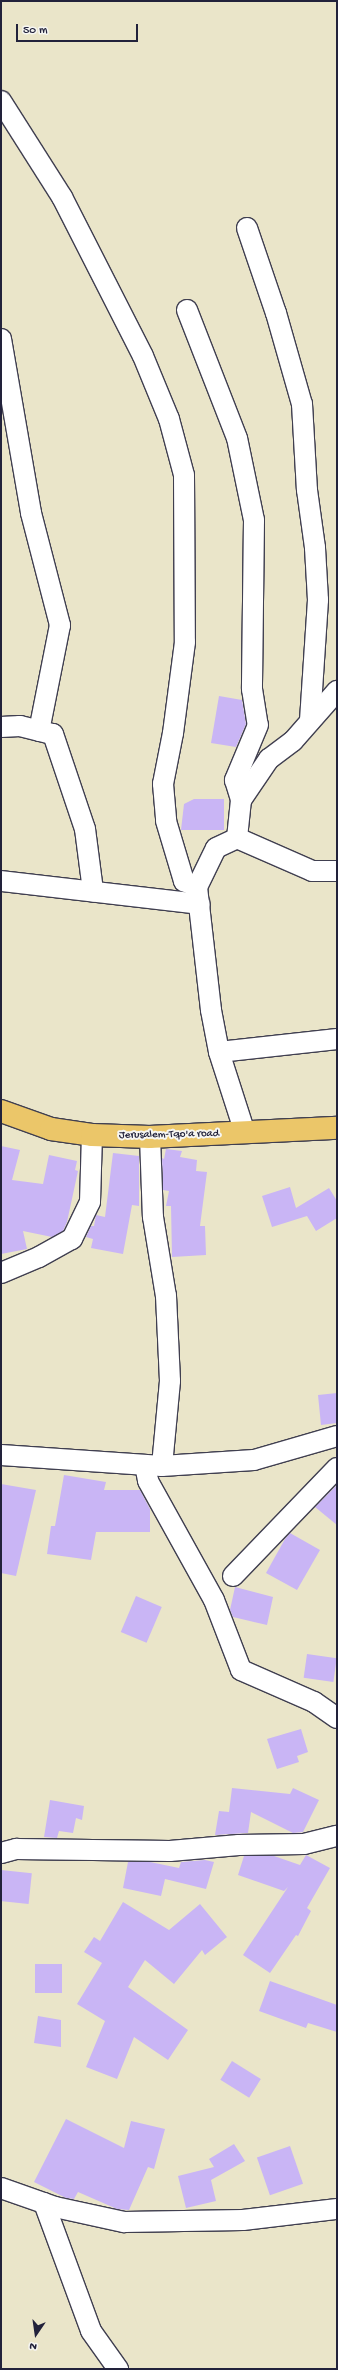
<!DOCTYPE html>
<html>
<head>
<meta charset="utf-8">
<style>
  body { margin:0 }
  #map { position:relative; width:338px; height:2370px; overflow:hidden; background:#eae5c9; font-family:"Gochi Hand",sans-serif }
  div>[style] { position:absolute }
  .building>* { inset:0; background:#c9b5f5; transform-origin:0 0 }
  .roads { filter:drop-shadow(1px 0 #403f50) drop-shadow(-1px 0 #403f50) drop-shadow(0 1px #403f50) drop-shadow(0 -1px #403f50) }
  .minor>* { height:20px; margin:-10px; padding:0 10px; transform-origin:10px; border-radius:10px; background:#fff }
  .major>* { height:22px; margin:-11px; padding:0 11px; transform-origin:11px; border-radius:11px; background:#ebc669 }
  span { translate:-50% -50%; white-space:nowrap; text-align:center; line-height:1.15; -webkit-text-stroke:4px #f6f6f2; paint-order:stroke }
  .street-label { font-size:11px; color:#22223b }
  .frame { position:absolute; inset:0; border:2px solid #22223b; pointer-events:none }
  .north { position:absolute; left:16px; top:2314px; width:40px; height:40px; -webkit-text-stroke:3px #f6f6f2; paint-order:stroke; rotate:193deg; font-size:11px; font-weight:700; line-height:16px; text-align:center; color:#22223b }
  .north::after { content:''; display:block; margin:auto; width:14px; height:18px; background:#22223b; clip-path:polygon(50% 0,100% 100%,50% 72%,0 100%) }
  .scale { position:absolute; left:16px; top:24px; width:122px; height:18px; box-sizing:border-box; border:2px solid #22223b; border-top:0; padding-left:5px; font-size:12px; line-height:14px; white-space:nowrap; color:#22223b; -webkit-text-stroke:3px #f6f6f2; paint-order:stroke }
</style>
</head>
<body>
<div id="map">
  <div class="building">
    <i style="clip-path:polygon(219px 696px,242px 700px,246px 724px,236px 747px,211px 743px)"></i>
    <i style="clip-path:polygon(194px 799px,224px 799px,224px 830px,181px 830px,184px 804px)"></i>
    <i style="clip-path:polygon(1px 1146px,20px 1150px,12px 1180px,43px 1184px,49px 1155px,77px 1161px,75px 1170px,78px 1171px,67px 1222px,63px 1231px,52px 1237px,23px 1231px,27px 1249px,1px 1254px)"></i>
    <i style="clip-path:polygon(166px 1149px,182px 1151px,180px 1157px,197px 1160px,196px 1171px,207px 1172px,200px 1226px,205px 1226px,206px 1255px,172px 1257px,171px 1206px,166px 1206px,169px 1191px,163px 1190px,162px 1158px,164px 1159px)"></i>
    <i style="clip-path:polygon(113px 1153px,139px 1156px,139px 1206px,132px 1205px,123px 1254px,91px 1248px,93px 1239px,86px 1237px,91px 1226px,94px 1226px,96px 1215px,105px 1217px)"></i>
    <i style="clip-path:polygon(290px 1187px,296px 1208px,329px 1188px,337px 1201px,337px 1218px,316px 1231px,307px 1216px,272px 1227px,262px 1196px)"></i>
    <i style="clip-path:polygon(337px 1393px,337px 1423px,321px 1425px,318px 1395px)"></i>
    <i style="clip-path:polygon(64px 1475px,106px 1482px,104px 1490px,140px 1490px,150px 1509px,150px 1532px,96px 1532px,91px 1560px,47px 1554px,51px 1526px,55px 1526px)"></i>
    <i style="clip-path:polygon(1px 1484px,36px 1490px,16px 1576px,1px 1573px)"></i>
    <i style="clip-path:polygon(337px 1485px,337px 1525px,315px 1507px)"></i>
    <i style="clip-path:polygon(290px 1533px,320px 1550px,297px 1590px,266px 1573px,285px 1539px)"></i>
    <i style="clip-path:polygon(235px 1587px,273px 1597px,267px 1625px,233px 1617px,230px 1610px)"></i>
    <i style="left:136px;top:1596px;width:28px;height:39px;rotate:23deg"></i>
    <i style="left:307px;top:1654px;width:30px;height:24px;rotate:8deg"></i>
    <i style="clip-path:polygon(301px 1729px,308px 1752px,297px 1756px,299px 1762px,277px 1769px,267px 1739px)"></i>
    <i style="clip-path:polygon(232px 1788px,290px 1794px,293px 1788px,319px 1800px,303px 1832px,293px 1833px,251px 1812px,248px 1833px,215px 1835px,219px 1811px,229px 1812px)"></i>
    <i style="clip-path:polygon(50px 1800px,84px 1806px,82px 1820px,76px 1818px,73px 1833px,59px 1831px,57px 1838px,44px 1837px)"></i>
    <i style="clip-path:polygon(306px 1855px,330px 1868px,307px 1908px,311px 1911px,298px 1936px,296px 1935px,270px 1973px,243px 1955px,288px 1887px,284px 1891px,238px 1875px,244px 1856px,274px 1856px,300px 1865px)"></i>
    <i style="clip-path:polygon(205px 1860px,214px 1862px,206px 1889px,165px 1879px,161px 1896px,123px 1888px,128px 1862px,150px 1862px,179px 1868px,181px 1862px)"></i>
    <i style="left:1px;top:1870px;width:31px;height:31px;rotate:6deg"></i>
    <i style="clip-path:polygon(123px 1902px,169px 1930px,200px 1904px,227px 1937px,205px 1955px,202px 1950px,174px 1984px,145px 1960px,128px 1987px,188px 2030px,168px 2060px,134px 2037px,117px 2079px,86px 2067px,105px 2021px,77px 2004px,102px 1963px,84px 1952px,94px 1937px,100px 1941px)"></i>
    <i style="left:35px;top:1964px;width:27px;height:29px"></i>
    <i style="clip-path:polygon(270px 1981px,337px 2005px,337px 2032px,308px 2023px,306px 2028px,259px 2011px)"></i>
    <i style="clip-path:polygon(38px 2016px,61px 2020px,61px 2047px,34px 2043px)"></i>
    <i style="left:232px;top:2061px;width:34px;height:22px;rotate:32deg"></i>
    <i style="clip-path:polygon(66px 2119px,124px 2148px,131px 2121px,165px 2129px,154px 2169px,148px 2167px,129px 2210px,117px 2209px,78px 2192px,74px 2199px,66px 2198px,34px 2182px)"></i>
    <i style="clip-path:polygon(234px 2144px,245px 2161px,211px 2180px,216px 2201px,186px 2208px,178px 2176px,214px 2167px,209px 2159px)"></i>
    <i style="left:290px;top:2146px;width:40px;height:35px;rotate:71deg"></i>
  </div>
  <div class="roads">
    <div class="minor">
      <i style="left:1px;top:101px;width:114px;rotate:57.6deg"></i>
      <i style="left:62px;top:197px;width:178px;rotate:63deg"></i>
      <i style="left:143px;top:356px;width:68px;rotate:67.6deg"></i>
      <i style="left:169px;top:419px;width:58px;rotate:75deg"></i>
      <i style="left:184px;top:475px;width:167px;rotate:89.7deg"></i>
      <i style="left:185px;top:642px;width:92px;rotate:97.5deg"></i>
      <i style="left:173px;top:733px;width:52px;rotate:101.1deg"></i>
      <i style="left:163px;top:784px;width:37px;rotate:85deg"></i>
      <i style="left:166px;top:821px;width:63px;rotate:73.3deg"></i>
      <i style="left:184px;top:881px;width:14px;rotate:25deg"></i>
      <i style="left:247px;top:228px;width:90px;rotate:71.2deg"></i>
      <i style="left:276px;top:313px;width:95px;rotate:74.1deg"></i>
      <i style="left:302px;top:404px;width:86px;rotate:86.7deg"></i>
      <i style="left:307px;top:490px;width:59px;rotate:82.1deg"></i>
      <i style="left:315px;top:548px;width:52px;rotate:86.7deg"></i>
      <i style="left:318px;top:600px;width:121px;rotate:93.8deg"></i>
      <i style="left:187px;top:310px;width:137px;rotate:68.7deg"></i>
      <i style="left:237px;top:438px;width:84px;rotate:78.3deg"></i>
      <i style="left:254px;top:520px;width:169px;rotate:90.7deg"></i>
      <i style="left:252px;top:689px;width:36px;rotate:81deg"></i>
      <i style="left:258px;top:725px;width:60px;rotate:112.7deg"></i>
      <i style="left:235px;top:780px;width:21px;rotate:73deg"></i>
      <i style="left:1px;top:339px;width:177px;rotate:80.2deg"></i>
      <i style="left:31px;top:513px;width:116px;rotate:75.5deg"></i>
      <i style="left:60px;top:625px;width:108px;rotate:101.2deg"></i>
      <i style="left:1px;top:727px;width:19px;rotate:-3deg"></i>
      <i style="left:20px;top:726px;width:34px;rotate:14deg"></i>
      <i style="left:53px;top:734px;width:100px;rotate:71.4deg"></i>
      <i style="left:85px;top:829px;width:63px;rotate:82.6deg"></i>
      <i style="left:237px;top:838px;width:38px;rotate:-84deg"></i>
      <i style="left:241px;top:800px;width:50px;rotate:-55.7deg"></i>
      <i style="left:269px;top:759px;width:30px;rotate:-37deg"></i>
      <i style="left:293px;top:741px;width:67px;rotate:-48.7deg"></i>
      <i style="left:1px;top:881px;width:200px;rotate:6.6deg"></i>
      <i style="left:219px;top:1052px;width:119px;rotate:-6.3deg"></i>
      <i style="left:245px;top:1133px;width:85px;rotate:-107.8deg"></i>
      <i style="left:219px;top:1052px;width:43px;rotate:-100.8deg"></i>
      <i style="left:211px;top:1010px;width:124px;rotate:-96.5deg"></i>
      <i style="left:197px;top:887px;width:43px;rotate:-64deg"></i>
      <i style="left:216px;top:848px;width:23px;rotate:-25deg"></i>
      <i style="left:237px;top:838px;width:82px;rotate:23.7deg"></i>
      <i style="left:312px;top:871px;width:25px"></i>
      <i style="left:150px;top:1137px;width:80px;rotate:87.9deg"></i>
      <i style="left:153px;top:1217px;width:80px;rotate:80.7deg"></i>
      <i style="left:166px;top:1296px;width:85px;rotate:87.3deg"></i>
      <i style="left:170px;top:1381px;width:85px;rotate:95.4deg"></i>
      <i style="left:1px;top:1273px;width:41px;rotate:-22.8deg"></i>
      <i style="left:39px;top:1257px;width:38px;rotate:-29deg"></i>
      <i style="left:72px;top:1239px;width:41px;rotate:-64.1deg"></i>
      <i style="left:90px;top:1202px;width:67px;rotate:-88.3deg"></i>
      <i style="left:1px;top:1455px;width:161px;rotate:3.9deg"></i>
      <i style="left:162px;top:1466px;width:92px;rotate:-3.7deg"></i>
      <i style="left:254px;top:1460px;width:86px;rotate:-16.1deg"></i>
      <i style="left:145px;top:1465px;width:16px;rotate:79deg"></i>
      <i style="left:148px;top:1481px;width:136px;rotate:61deg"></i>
      <i style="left:214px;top:1600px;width:75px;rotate:68.9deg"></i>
      <i style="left:241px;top:1670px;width:80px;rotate:23.7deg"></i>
      <i style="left:314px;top:1702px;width:28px;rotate:35deg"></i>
      <i style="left:233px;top:1576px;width:150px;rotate:-46.1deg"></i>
      <i style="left:1px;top:1853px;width:16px;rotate:-15deg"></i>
      <i style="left:16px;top:1849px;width:154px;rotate:0.7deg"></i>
      <i style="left:170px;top:1851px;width:69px;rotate:-5deg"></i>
      <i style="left:239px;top:1845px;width:65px;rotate:-0.9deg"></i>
      <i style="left:304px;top:1844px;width:34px;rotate:-14deg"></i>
      <i style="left:1px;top:2188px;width:57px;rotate:19.4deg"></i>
      <i style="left:55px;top:2207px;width:71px;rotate:12.3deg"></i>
      <i style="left:124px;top:2222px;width:119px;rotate:-1deg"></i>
      <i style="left:243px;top:2220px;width:95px;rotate:-6.7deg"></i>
      <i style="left:44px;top:2203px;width:136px;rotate:69.8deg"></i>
      <i style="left:91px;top:2331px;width:47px;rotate:54.6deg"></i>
    </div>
    <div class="major">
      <i style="left:1px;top:1111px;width:53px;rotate:19.8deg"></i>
      <i style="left:51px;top:1129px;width:41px;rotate:8.3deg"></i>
      <i style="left:92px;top:1135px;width:58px;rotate:2deg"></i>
      <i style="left:150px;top:1137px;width:187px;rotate:-2.8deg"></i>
    </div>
  </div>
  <div class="street-label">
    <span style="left:169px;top:1135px;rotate:-1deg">Jerusalem-Tqo'a road</span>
  </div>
  <div class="frame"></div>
  <div class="north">N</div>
  <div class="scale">50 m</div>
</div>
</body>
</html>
